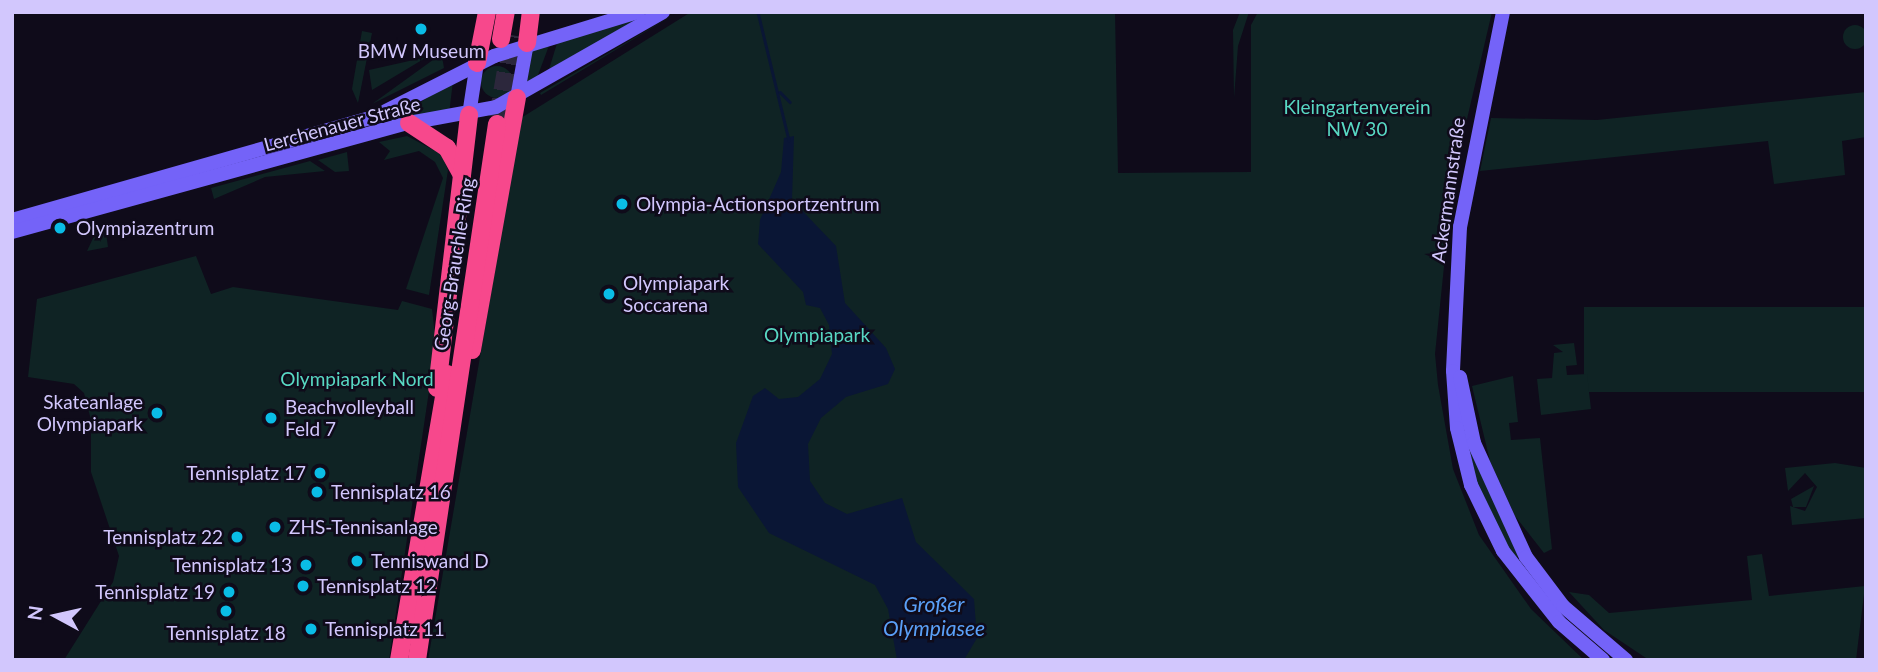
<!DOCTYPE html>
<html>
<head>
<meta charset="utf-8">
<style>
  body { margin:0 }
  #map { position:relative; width:1878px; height:672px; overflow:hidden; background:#0f0b1a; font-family:Lato,sans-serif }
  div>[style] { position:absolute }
  .green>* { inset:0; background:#0f2324; transform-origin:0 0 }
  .round { border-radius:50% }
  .water>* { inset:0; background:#0a1635 }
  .stream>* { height:2.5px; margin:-1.25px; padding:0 1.25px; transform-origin:1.25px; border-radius:1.25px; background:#0a1635 }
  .highway-tunnel>* { height:18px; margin-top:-9px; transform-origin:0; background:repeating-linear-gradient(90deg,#2c273c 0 18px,transparent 0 27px) }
  .secondary>* { height:14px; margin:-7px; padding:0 7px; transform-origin:7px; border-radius:7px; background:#7463f8 }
  .highway>* { height:18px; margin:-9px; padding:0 9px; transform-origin:9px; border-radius:9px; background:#f7488c }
  .dots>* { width:19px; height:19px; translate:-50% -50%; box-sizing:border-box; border:4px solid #0f0b1a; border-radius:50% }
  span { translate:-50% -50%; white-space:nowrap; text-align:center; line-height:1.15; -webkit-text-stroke:5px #0f0b1a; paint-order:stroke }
  .poi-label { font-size:19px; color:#d2c7fd }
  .left { translate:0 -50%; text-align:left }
  .right { translate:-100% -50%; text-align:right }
  .park-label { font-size:19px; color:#58d8c3 }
  .street-label { font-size:19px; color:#d2c7fd }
  .water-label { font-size:21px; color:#5aa0f8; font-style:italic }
  .frame { position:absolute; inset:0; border:14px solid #d2c7fd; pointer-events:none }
  .north { position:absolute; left:21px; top:581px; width:70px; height:70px; -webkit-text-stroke:5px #0f0b1a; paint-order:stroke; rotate:278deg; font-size:19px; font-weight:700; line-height:28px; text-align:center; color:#d2c7fd }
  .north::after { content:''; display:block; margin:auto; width:24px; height:32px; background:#d2c7fd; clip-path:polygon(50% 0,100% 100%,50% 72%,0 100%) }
</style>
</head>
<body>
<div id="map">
  <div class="green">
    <i style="clip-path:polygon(646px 12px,654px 12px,547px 76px,558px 40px)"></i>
    <i style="clip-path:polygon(691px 12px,1115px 12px,1118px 173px,1251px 172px,1251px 25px,1258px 12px,1492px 12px,1453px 179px,1435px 354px,1438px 385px,1453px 469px,1479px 535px,1531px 609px,1584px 660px,428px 660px,521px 118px)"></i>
    <i style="clip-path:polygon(1240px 12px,1249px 12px,1238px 46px,1234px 98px,1233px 30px)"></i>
    <i style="clip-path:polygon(675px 14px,541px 95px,540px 93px)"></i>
    <i class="round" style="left:1843px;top:25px;width:24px;height:24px"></i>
    <i style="clip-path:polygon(362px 31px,372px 33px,358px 103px,352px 89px)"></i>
    <i style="clip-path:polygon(550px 43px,535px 83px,526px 90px,530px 48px)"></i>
    <i style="clip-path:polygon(440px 44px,444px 68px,372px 104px,437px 57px)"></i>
    <i style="clip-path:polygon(427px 57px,372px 90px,369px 70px)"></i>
    <i class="round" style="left:481px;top:66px;width:32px;height:32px"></i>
    <i style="clip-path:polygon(453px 81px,449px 114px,375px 126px,407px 111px)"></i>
    <i style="clip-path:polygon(1866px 92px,1866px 137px,1842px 141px,1845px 175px,1774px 184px,1768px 141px,1480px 171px,1491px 118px,1597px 120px)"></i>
    <i style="clip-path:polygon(407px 136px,441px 154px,448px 170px,429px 295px,406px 289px,443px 178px,435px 162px,419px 151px,384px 160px,390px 151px,379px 142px)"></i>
    <i style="clip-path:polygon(347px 152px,349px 171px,335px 172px,318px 160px)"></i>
    <i style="clip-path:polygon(310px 161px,325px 171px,265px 177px,214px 199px,211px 188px)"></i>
    <i style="clip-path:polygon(96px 232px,106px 233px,108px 247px,87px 251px)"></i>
    <i style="clip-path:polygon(196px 256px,211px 294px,233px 287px,398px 310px,402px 301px,432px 309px,436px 344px,389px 660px,64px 660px,113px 582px,119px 556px,91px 472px,91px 420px,84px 393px,74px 384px,28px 377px,37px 299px)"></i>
    <i style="left:1866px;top:307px;width:85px;height:282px;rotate:90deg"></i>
    <i style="clip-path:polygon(1574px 343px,1577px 365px,1566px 366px,1567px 375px,1587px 374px,1591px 409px,1541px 415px,1537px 379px,1552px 378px,1554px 353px,1563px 352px,1553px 345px)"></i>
    <i style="clip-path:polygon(1513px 376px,1518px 422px,1509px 423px,1511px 440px,1540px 438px,1552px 549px,1544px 553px,1515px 516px,1490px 461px,1472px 386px)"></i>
    <i style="clip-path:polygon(1458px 395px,1476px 463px,1519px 556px,1514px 559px,1479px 496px)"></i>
    <i style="clip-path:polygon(1835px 463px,1866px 468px,1866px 518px,1792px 525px,1790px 506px,1805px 511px,1817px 487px,1805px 473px,1788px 491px,1785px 468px)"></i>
    <i style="clip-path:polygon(1814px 486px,1806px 507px,1793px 507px,1791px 499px)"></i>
    <i style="clip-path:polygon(1762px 554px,1769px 596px,1865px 586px,1856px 660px,1649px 660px,1604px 630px,1569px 592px,1589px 595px,1609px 613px,1752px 600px,1747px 556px)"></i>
  </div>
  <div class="water">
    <i style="clip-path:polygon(794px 136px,792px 200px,836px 246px,845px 303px,886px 348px,895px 369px,888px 384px,846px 397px,821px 418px,808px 444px,810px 481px,825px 503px,847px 514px,902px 498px,916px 542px,974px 599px,977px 638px,964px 660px,897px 660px,888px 609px,875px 585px,769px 533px,738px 487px,736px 443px,753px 396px,765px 388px,779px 399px,798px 397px,820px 379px,832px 354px,829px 325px,820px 308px,806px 305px,803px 292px,758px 244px,760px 220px,781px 172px,784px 138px)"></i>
  </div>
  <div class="stream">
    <i style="left:758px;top:12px;width:132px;rotate:76.4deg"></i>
    <i style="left:780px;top:92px;width:14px;rotate:45deg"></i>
  </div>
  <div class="highway-tunnel">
    <i style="left:498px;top:117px;width:83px;rotate:-80.3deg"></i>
  </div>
  <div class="secondary">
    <i style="left:1503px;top:12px;width:219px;rotate:101.3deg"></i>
    <i style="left:1460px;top:227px;width:144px;rotate:92.8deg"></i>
    <i style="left:1453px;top:371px;width:57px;rotate:86deg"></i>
    <i style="left:1457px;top:428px;width:59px;rotate:76.2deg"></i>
    <i style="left:1471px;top:485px;width:73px;rotate:64.1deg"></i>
    <i style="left:1503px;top:551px;width:90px;rotate:51.7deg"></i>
    <i style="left:1559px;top:622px;width:58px;rotate:40.8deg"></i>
    <i style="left:517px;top:98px;width:56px;rotate:-79.7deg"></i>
    <i style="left:469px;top:115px;width:53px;rotate:-81.3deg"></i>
    <i style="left:12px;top:220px;width:376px;rotate:-15.9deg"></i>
    <i style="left:374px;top:117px;width:135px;rotate:-26.9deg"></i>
    <i style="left:494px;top:56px;width:151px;rotate:-17deg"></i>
    <i style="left:12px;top:232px;width:412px;rotate:-15.4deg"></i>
    <i style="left:409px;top:123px;width:88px;rotate:-10.4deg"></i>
    <i style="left:496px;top:107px;width:192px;rotate:-29.6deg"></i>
    <i style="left:1460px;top:377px;width:67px;rotate:78deg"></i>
    <i style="left:1474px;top:443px;width:125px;rotate:65.5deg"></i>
    <i style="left:1526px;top:557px;width:61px;rotate:52.9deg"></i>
    <i style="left:1563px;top:606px;width:83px;rotate:40.6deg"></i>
  </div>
  <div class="highway">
    <i style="left:501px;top:39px;width:27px;rotate:-80deg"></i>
    <i style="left:527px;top:43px;width:31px;rotate:-83deg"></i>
    <i style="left:477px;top:63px;width:52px;rotate:-78.9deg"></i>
    <i style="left:409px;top:123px;width:45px;rotate:33.3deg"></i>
    <i style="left:447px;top:148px;width:31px;rotate:61deg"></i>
    <i style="left:472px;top:350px;width:256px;rotate:-79.9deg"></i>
    <i style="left:437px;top:388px;width:275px;rotate:-83.3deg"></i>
    <i style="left:399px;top:660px;width:290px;rotate:-80.3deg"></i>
    <i style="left:417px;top:660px;width:542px;rotate:-81.51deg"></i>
  </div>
  <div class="dots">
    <i style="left:421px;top:29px;background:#0abce6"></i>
    <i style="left:622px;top:204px;background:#0abce6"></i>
    <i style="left:60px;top:228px;background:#0abce6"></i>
    <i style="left:609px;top:294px;background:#0abce6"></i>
    <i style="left:157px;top:413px;background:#0abce6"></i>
    <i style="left:271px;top:418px;background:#0abce6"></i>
    <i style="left:320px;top:473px;background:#0abce6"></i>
    <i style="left:317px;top:492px;background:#0abce6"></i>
    <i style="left:275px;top:527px;background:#0abce6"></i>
    <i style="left:237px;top:537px;background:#0abce6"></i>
    <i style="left:357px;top:561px;background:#0abce6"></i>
    <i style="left:306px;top:565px;background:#0abce6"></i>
    <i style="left:303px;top:586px;background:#0abce6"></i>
    <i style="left:229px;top:592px;background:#0abce6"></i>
    <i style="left:226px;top:611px;background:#0abce6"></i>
    <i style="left:311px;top:629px;background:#0abce6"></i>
  </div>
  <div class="poi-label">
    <span style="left:421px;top:51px">BMW Museum</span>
    <span class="left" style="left:636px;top:204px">Olympia-Actionsportzentrum</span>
    <span class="left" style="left:76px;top:228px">Olympiazentrum</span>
    <span class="left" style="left:623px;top:294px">Olympiapark<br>Soccarena</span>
    <span class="right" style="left:143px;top:413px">Skateanlage<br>Olympiapark</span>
    <span class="left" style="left:285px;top:418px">Beachvolleyball<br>Feld 7</span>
    <span class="right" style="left:306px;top:473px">Tennisplatz 17</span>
    <span class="left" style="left:331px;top:492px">Tennisplatz 16</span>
    <span class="left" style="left:289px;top:527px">ZHS-Tennisanlage</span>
    <span class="right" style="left:223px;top:537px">Tennisplatz 22</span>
    <span class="left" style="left:371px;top:561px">Tenniswand D</span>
    <span class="right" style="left:292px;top:565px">Tennisplatz 13</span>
    <span class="left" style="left:317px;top:586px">Tennisplatz 12</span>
    <span class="right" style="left:215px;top:592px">Tennisplatz 19</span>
    <span class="left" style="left:325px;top:629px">Tennisplatz 11</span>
    <span style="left:226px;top:633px">Tennisplatz 18</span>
  </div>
  <div class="park-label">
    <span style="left:1357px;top:118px">Kleingartenverein<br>NW 30</span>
    <span style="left:817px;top:335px">Olympiapark</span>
    <span style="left:357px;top:379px">Olympiapark Nord</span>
  </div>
  <div class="street-label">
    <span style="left:342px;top:124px;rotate:-15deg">Lerchenauer Straße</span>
    <span style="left:1448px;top:190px;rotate:-82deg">Ackermannstraße</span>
    <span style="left:454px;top:264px;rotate:-81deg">Georg-Brauchle-Ring</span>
  </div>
  <div class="water-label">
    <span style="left:934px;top:616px">Großer<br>Olympiasee</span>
  </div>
  <div class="frame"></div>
  <div class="north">N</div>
</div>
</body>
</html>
